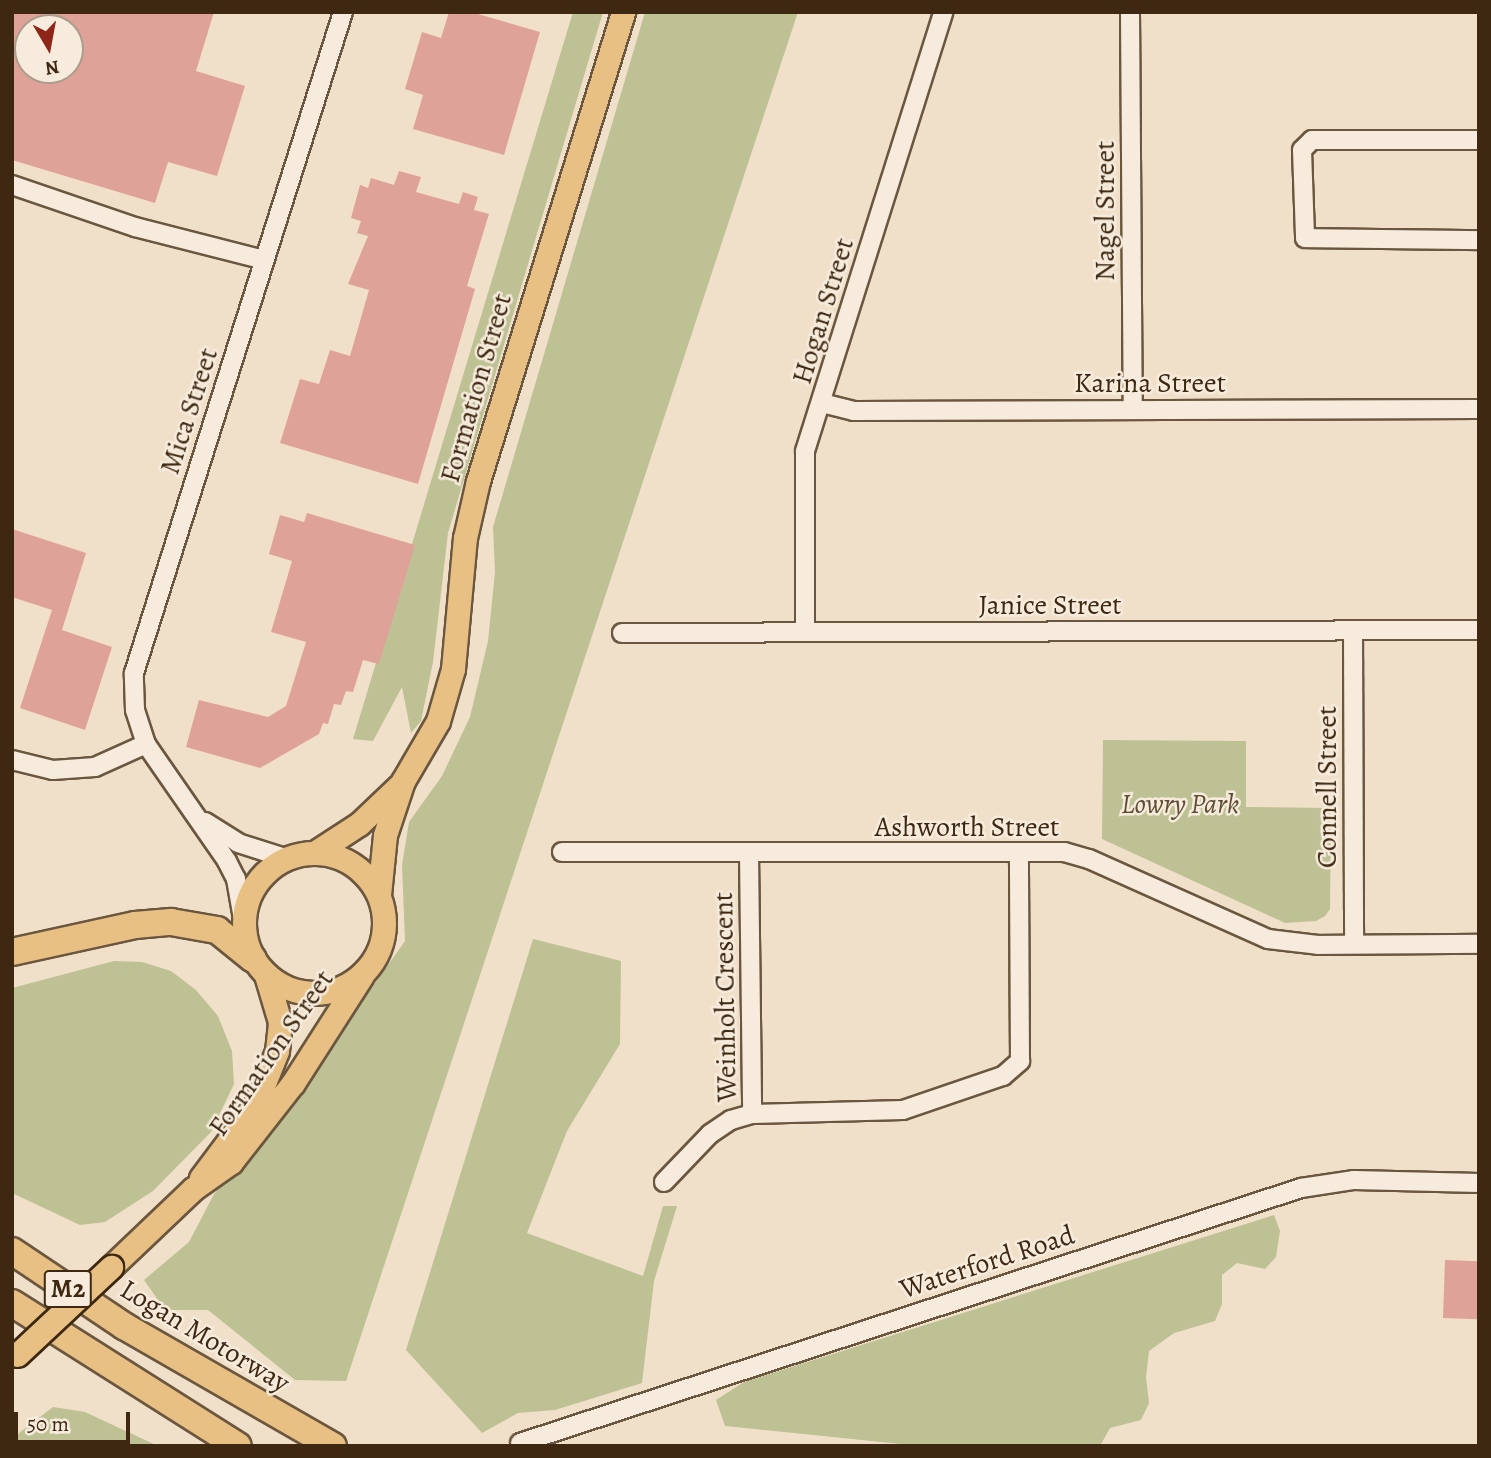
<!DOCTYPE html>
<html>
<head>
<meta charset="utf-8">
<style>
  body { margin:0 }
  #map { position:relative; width:1491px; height:1458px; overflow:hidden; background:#f1e0c9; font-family:Alegreya,serif }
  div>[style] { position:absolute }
  .green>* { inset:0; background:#bdc194 }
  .building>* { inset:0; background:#dfa298; transform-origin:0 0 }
  .roads { filter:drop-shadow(2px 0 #6b563f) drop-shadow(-2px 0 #6b563f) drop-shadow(0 2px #6b563f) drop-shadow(0 -2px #6b563f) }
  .minor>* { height:18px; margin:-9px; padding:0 9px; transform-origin:9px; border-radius:9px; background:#f6ebdc }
  .major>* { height:23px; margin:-11.5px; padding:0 11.5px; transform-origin:11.5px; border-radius:11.5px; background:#e8c084 }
  .major>.ring { margin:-11.5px; padding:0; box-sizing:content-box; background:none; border:23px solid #e8c084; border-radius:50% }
  .highway>* { height:26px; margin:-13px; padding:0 13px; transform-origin:13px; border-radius:13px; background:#e8c084 }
  .bridges { filter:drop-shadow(2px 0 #3e2811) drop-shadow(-2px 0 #3e2811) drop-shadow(0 2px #3e2811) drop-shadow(0 -2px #3e2811) }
  .major-bridge>* { height:23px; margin:-11.5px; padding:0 11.5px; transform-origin:11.5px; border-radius:11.5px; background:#e8c084 }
  span { translate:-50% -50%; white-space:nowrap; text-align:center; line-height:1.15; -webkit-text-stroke:5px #f6ebdc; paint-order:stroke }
  .shield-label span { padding:2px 5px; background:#f6ebdc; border:2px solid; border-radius:5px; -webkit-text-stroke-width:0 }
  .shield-label { font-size:26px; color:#3e2811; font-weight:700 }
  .street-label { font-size:28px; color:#3e2811 }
  .park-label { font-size:28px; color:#5e4e32; font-style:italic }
  .frame { position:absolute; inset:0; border:14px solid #3e2811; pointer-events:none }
  .north { position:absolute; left:14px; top:14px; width:70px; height:70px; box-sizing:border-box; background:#f6ebdc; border:2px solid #ac9d8b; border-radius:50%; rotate:170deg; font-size:19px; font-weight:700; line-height:28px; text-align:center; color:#3e2811 }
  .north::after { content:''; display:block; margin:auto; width:24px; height:32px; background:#8f2418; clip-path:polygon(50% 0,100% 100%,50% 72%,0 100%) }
  .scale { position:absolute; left:14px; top:1412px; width:116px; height:32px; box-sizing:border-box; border:4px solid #3e2811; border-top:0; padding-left:9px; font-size:21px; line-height:24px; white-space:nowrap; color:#3e2811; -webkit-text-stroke:5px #f6ebdc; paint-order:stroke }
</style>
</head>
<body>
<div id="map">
  <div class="green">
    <i style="clip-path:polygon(573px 12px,603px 12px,448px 533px,433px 662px,421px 721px,411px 733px,402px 687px,373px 741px,353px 739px)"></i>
    <i style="clip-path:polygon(645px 12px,798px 12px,346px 1381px,295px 1380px,208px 1310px,165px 1310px,144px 1280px,189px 1242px,214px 1194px,278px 1120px,405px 941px,402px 865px,409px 822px,442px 776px,470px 717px,488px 641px,495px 572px,493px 527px)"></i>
    <i style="clip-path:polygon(1103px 740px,1246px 741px,1246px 807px,1331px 808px,1330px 909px,1325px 916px,1316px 921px,1285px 923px,1102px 839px)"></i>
    <i style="clip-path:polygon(533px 939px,621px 961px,620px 1044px,567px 1131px,527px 1233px,643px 1276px,663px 1206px,677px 1206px,654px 1281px,642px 1383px,555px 1410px,518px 1413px,482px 1433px,406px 1350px)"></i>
    <i style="clip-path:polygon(114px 961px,142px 962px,171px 971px,196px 990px,218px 1016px,232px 1051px,234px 1084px,211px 1132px,153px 1191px,105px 1222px,80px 1225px,12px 1193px,12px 988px)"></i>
    <i style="clip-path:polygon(1274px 1215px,1280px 1231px,1276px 1257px,1265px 1269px,1237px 1263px,1222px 1275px,1222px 1304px,1215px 1321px,1174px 1333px,1149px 1351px,1146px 1377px,1149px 1403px,1141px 1420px,1110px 1428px,1100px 1446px,920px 1446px,725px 1426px,716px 1400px,744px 1382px)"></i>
    <i style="clip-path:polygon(53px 1407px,85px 1412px,158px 1446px,12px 1446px,19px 1433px)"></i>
  </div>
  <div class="building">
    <i style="clip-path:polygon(evenodd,12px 12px,214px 12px,196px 71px,245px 86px,217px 176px,168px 162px,155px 203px,12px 160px,12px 12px,28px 28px,70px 28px,70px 70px,28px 70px,28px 28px)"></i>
    <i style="clip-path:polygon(449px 12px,471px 12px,540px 32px,504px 155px,413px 129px,423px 95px,405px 89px,422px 32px,441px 38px)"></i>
    <i style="clip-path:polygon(399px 171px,421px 177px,416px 192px,459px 204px,463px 192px,478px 197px,474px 210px,489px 214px,467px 286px,475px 289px,418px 484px,280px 443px,300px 379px,319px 384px,330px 350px,350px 356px,369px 290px,348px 284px,368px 236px,357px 233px,361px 221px,351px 218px,360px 185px,368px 188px,371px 178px,394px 185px)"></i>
    <i style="clip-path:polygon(307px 513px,415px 545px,379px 664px,363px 660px,353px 692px,346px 691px,341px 705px,334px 704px,328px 724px,323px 723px,319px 734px,260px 768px,186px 747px,199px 700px,268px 717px,286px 706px,306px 642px,271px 632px,292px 561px,269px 554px,280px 515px,304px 522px)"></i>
    <i style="clip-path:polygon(12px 529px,86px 553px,62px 630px,112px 647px,85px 730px,20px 708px,52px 610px,12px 597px)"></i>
    <i style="left:1445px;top:1260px;width:34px;height:58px;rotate:2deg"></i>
  </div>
  <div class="roads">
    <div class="minor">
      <i style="left:1130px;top:12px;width:397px;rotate:89.6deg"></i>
      <i style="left:1479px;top:140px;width:167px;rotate:180deg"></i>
      <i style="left:1312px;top:140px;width:14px;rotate:135deg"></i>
      <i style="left:1302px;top:150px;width:88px;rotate:88deg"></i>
      <i style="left:1305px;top:238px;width:174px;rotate:0.7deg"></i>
      <i style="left:12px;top:185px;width:130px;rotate:18.9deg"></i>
      <i style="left:135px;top:227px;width:133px;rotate:14.3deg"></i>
      <i style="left:822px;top:403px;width:33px;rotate:14deg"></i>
      <i style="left:854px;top:411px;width:625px;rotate:-0.18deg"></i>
      <i style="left:1353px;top:630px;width:314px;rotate:89.8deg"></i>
      <i style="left:805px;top:632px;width:181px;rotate:-90deg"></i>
      <i style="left:805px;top:451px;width:460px;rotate:-72.5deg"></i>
      <i style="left:622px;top:633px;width:857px;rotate:-0.2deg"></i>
      <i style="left:12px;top:760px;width:42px;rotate:13.7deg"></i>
      <i style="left:53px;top:770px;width:42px;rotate:-4.1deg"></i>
      <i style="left:95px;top:767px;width:56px;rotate:-24.3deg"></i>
      <i style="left:205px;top:822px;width:39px;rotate:32deg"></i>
      <i style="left:238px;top:843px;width:49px;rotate:17.7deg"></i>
      <i style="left:562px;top:852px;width:502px"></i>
      <i style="left:1064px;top:852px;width:26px;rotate:16deg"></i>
      <i style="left:1089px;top:859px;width:196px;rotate:24.1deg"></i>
      <i style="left:1268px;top:939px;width:50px;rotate:6.8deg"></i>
      <i style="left:1318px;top:945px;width:161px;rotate:-0.4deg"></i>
      <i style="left:749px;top:854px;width:260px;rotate:89.3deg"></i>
      <i style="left:243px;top:919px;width:41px;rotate:-99.9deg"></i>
      <i style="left:236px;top:879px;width:20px;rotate:-117deg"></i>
      <i style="left:227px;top:861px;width:142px;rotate:-124.7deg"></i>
      <i style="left:146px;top:744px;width:36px;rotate:-108deg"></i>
      <i style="left:135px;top:710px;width:37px;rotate:-92deg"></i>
      <i style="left:134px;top:673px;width:693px;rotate:-72.45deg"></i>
      <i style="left:664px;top:1182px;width:66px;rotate:-46.2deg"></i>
      <i style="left:710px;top:1134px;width:25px;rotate:-34deg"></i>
      <i style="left:731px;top:1120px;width:22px;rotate:-16deg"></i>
      <i style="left:752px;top:1114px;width:151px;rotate:-1.5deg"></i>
      <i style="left:903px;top:1110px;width:106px;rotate:-18.8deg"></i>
      <i style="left:1003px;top:1076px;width:23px;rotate:-41deg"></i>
      <i style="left:1020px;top:1061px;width:209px;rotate:-90.3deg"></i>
      <i style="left:520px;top:1443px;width:822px;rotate:-18.08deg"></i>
      <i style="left:1301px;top:1188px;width:54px;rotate:-8.6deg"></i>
      <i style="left:1354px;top:1180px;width:125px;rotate:1.4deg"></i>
    </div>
    <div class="major">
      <i style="left:316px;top:852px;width:51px;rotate:-33.1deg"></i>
      <i style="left:359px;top:824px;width:55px;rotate:-43.5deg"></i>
      <i class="ring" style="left:244px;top:853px;width:117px;height:117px"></i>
      <i style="left:379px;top:895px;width:60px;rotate:-84.3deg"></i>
      <i style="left:385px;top:835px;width:57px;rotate:-71.6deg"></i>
      <i style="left:403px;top:781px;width:69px;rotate:-59.7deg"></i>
      <i style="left:438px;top:721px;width:54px;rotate:-73.9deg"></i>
      <i style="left:453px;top:669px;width:132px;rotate:-84.8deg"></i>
      <i style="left:465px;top:538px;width:58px;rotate:-77.2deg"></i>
      <i style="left:478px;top:481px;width:491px;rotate:-72.8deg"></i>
      <i style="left:201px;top:1178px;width:90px;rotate:-53.1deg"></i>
      <i style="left:255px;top:1106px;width:59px;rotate:-68.2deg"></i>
      <i style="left:277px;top:1051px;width:29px;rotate:-84deg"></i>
      <i style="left:280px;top:1022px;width:49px;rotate:-106.6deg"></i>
      <i style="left:111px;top:1267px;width:113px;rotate:-43.6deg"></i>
      <i style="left:193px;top:1189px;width:47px;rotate:-35.4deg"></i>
      <i style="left:231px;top:1162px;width:100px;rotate:-51.9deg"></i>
      <i style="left:293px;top:1083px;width:126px;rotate:-57.3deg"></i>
    </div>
    <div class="highway">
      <i style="left:12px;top:952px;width:126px;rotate:-12.4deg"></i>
      <i style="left:135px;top:925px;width:36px;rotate:-5deg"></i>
      <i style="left:171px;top:922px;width:47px;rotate:9.9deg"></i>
      <i style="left:217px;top:930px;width:46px;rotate:38.9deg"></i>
      <i style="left:12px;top:1251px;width:135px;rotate:33.8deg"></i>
      <i style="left:124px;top:1326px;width:241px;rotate:29.9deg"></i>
      <i style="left:12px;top:1303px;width:267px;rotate:32.3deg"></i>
    </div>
  </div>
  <div class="bridges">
    <div class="major-bridge">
      <i style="left:17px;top:1355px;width:129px;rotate:-43.1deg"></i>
    </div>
  </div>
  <div class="shield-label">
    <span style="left:68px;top:1289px">M2</span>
  </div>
  <div class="street-label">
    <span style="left:1105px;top:211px;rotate:-90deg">Nagel Street</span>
    <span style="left:823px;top:311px;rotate:-73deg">Hogan Street</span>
    <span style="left:1150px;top:383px">Karina Street</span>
    <span style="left:476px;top:388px;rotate:-74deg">Formation Street</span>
    <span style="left:189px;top:411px;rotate:-72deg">Mica Street</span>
    <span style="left:1050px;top:605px">Janice Street</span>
    <span style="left:1327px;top:787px;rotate:-90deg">Connell Street</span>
    <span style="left:967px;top:827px">Ashworth Street</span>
    <span style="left:725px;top:997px;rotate:-91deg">Weinholt Crescent</span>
    <span style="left:271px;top:1053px;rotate:-55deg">Formation Street</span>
    <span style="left:987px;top:1262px;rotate:-18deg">Waterford Road</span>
    <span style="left:205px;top:1336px;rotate:31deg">Logan Motorway</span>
  </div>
  <div class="park-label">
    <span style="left:1180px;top:804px">Lowry Park</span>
  </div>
  <div class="frame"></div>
  <div class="north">N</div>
  <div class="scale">50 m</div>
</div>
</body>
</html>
